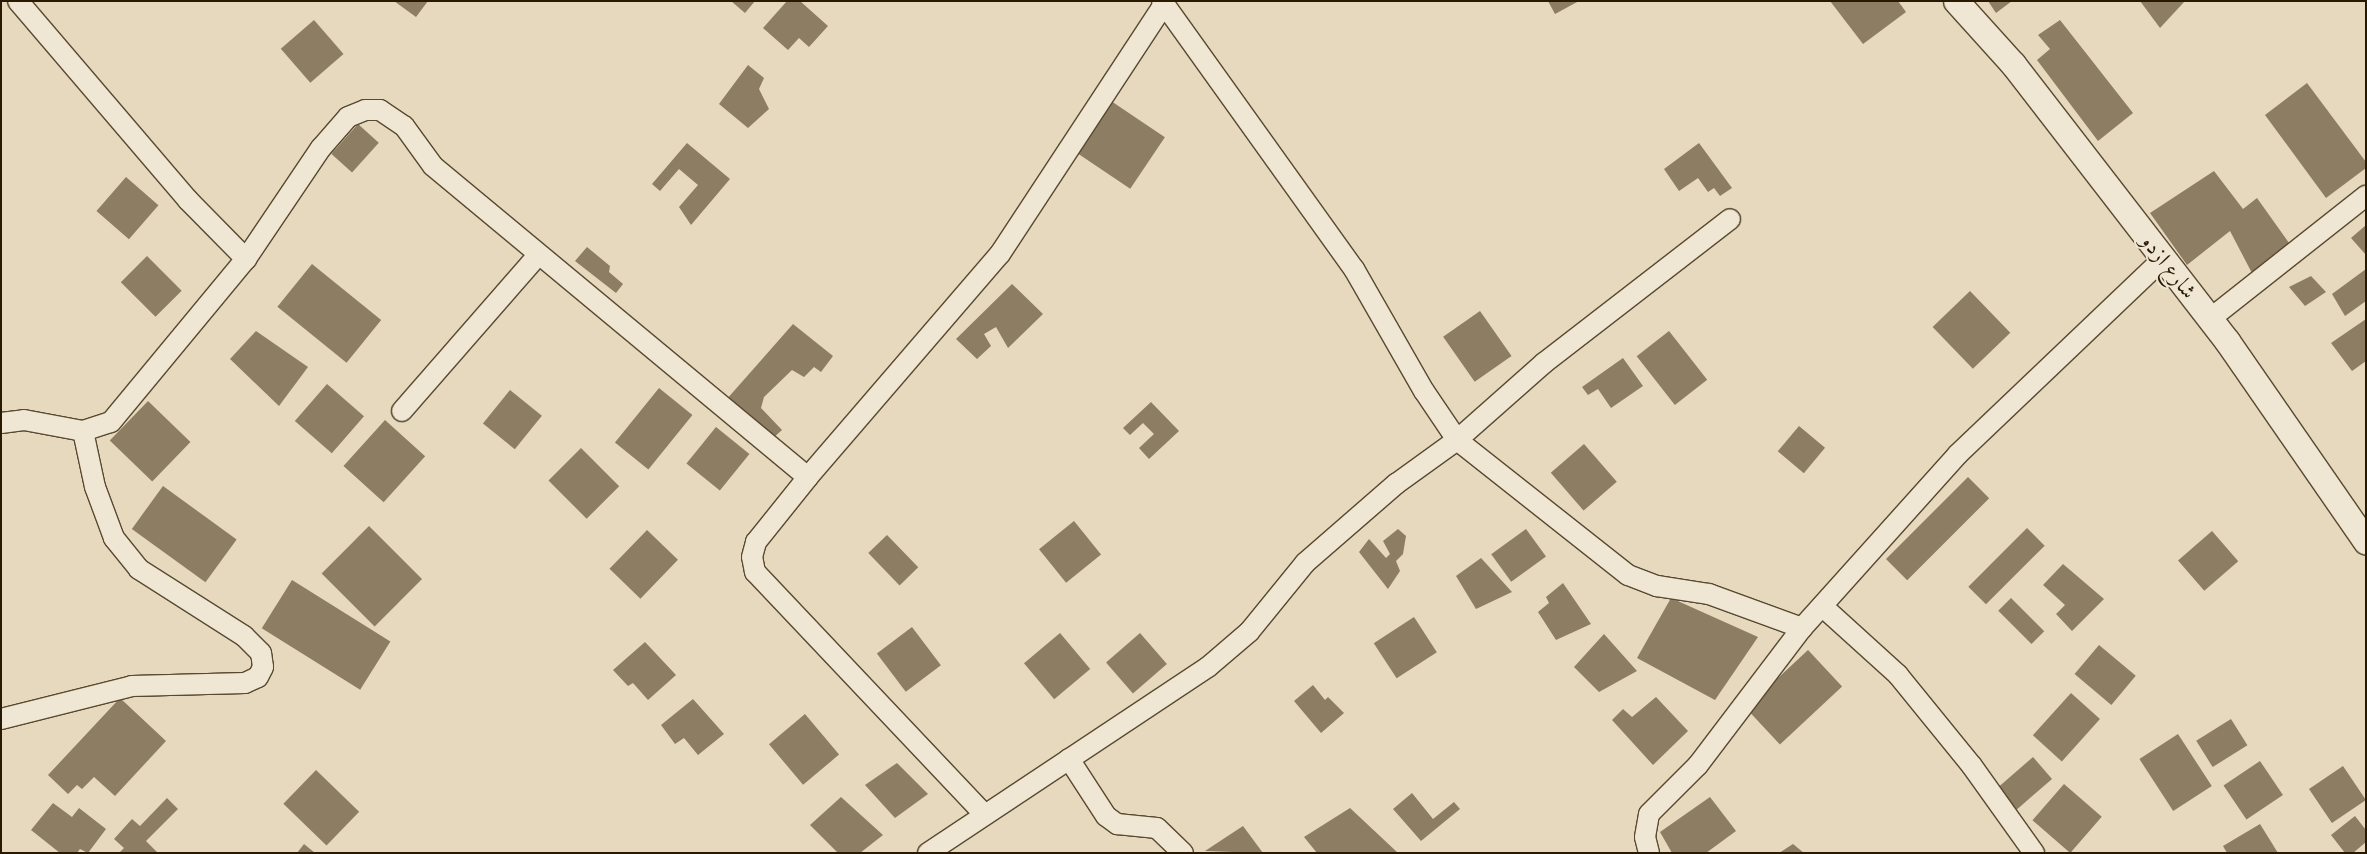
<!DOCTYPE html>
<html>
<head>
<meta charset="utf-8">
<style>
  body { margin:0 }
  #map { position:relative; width:2367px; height:854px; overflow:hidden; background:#e7d9bd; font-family:"EB Garamond",Amiri,serif }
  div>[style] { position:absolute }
  .building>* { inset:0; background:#8c7d63; transform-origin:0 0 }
  .roads { filter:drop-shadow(1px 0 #594930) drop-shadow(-1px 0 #594930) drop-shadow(0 1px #594930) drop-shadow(0 -1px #594930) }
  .minor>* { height:20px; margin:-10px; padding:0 10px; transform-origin:10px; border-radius:10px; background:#efe6d4 }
  .tertiary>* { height:25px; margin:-12.5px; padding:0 12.5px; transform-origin:12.5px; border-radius:12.5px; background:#efe6d4 }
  span { translate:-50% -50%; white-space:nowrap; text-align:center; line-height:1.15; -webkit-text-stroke:4px #efe6d4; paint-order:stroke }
  .street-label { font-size:22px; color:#2a1901 }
  .frame { position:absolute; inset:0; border:2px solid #2a1901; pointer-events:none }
</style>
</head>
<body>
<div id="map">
  <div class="building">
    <i style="clip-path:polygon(394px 1px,428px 1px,416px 17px)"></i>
    <i style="clip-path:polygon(731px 1px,755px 1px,745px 13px)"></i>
    <i style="clip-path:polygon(787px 1px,800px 1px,828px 26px,809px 47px,799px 38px,788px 50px,763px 28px)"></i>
    <i style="clip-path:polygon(1548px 1px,1579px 1px,1555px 14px)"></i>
    <i style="clip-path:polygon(1830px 1px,1898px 1px,1906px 12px,1863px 44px)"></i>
    <i style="clip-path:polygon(1988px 1px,2012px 1px,1996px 13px)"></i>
    <i style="clip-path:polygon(2140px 1px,2185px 1px,2160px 28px)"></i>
    <i style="left:314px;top:20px;width:45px;height:44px;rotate:49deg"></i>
    <i style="clip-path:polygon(2060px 20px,2133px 113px,2098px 141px,2037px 60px,2050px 49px,2038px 35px)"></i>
    <i style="clip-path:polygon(748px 65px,764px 78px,759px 89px,769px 109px,748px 128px,719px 104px)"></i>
    <i style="clip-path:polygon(2307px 83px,2366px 162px,2366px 168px,2326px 198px,2265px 115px)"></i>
    <i style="left:1111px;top:101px;width:65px;height:62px;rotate:34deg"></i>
    <i style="left:358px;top:124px;width:28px;height:40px;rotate:42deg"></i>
    <i style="clip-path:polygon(687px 143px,730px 179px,691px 225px,679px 207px,698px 185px,679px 169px,660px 191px,652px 184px)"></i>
    <i style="clip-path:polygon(1699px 143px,1732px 188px,1720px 196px,1714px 188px,1708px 192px,1698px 178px,1679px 191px,1664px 169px)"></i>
    <i style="clip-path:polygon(2214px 171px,2243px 209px,2257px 198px,2289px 243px,2253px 275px,2230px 231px,2187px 265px,2150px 213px)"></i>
    <i style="left:126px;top:177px;width:43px;height:45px;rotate:41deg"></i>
    <i style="clip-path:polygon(2366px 225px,2366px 255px,2351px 238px)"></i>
    <i style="clip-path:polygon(587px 247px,610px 266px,609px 272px,623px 284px,616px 293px,575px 261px)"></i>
    <i style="left:147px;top:256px;width:49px;height:37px;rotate:45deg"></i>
    <i style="left:312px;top:264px;width:89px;height:55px;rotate:39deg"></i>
    <i style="clip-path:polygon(2366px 269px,2366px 301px,2345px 316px,2332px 294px)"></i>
    <i style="clip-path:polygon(2311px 276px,2326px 292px,2305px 306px,2289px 287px)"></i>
    <i style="clip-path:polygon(1012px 284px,1043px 314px,1008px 348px,996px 327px,984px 334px,991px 346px,977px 359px,956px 339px)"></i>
    <i style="left:1970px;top:291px;width:58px;height:52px;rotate:46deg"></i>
    <i style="left:1480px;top:311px;width:55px;height:45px;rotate:55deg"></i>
    <i style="clip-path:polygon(2366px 319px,2366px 361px,2352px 371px,2331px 343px)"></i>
    <i style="clip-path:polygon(793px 324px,833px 356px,821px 372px,814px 367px,804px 377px,792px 370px,764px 397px,761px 408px,782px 430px,771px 440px,726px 400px)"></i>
    <i style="clip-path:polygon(256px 331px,308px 367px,279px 406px,230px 359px)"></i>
    <i style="left:1669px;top:331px;width:62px;height:41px;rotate:52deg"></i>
    <i style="clip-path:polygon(1623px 358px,1643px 386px,1611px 408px,1598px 389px,1588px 395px,1582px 387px)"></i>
    <i style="left:327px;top:384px;width:49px;height:49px;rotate:41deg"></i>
    <i style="left:659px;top:388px;width:43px;height:70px;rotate:39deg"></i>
    <i style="left:510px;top:390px;width:41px;height:43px;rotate:39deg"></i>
    <i style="left:148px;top:401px;width:59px;height:55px;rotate:44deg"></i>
    <i style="clip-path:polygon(1151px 402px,1179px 431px,1149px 459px,1139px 448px,1154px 434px,1143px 423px,1130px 435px,1123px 428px)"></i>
    <i style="left:385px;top:420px;width:54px;height:62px;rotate:42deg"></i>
    <i style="left:1799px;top:426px;width:34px;height:33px;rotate:40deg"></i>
    <i style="left:716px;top:427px;width:43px;height:47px;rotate:39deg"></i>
    <i style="left:1584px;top:444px;width:50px;height:44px;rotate:49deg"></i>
    <i style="left:581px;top:448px;width:54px;height:46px;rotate:45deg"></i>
    <i style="left:1968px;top:477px;width:30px;height:116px;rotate:45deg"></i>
    <i style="left:163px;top:486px;width:91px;height:53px;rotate:36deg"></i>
    <i style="left:1074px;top:521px;width:43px;height:45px;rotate:51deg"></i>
    <i style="left:369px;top:526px;width:75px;height:67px;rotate:45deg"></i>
    <i style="left:2027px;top:528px;width:25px;height:83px;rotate:45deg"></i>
    <i style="clip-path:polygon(1398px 529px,1406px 536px,1403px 554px,1396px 561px,1400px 571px,1388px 589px,1359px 552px,1369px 539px,1386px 558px,1390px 554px,1383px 541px)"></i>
    <i style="left:1526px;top:529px;width:34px;height:43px;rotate:54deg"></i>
    <i style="left:647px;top:530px;width:43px;height:54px;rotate:44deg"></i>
    <i style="left:2212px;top:531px;width:40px;height:45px;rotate:49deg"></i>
    <i style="left:887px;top:535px;width:45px;height:26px;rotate:46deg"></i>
    <i style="clip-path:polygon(1481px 558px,1512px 592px,1476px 609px,1456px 576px)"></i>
    <i style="clip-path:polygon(2063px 564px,2104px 599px,2072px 631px,2056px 614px,2065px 605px,2043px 585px)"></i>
    <i style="left:292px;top:580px;width:116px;height:57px;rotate:32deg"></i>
    <i style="clip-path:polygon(1563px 583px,1591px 624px,1556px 640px,1538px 612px,1549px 603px,1546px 597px)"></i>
    <i style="clip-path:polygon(1671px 598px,1758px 637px,1715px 700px,1637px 658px)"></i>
    <i style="left:2011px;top:598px;width:47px;height:18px;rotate:45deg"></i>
    <i style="left:1414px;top:617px;width:42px;height:48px;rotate:57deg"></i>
    <i style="left:912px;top:627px;width:48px;height:44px;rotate:53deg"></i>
    <i style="left:1060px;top:633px;width:47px;height:47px;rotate:50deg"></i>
    <i style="left:1140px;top:633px;width:41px;height:45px;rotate:49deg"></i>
    <i style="clip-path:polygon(1604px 634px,1637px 671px,1599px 692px,1574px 667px)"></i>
    <i style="clip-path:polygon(645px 642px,676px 675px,648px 700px,633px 683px,628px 686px,613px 670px)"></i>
    <i style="left:2099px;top:645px;width:48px;height:38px;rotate:40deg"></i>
    <i style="left:1808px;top:650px;width:50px;height:85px;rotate:47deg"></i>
    <i style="clip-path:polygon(1313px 685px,1325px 700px,1328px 697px,1344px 713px,1321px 733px,1294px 701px)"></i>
    <i style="left:2071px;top:693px;width:39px;height:57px;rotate:42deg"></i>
    <i style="clip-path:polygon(1656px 697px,1688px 731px,1653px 765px,1612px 720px,1623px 709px,1632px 717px)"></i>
    <i style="clip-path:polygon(120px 698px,166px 741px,115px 796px,94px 777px,82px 789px,77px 785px,68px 794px,48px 775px)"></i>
    <i style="clip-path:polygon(693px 699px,724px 734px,698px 755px,684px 738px,675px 744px,661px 725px)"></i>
    <i style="left:805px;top:714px;width:53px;height:47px;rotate:50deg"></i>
    <i style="left:2231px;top:719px;width:31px;height:41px;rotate:58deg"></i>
    <i style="left:2178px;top:734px;width:62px;height:46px;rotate:57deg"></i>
    <i style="left:2033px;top:757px;width:29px;height:53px;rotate:49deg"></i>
    <i style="left:2260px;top:761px;width:41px;height:44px;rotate:56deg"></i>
    <i style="clip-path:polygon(897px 763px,928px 794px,895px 818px,865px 785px)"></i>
    <i style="left:2343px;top:766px;width:41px;height:41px;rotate:56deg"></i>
    <i style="left:316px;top:770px;width:60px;height:47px;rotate:44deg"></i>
    <i style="left:2064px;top:784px;width:50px;height:48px;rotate:41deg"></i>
    <i style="clip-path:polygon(1412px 793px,1433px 819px,1454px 802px,1460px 809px,1421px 841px,1393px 809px)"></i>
    <i style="clip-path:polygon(841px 797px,883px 835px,860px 853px,838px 853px,810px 825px)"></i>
    <i style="clip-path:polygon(1710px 797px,1736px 831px,1706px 853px,1672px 853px,1660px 832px)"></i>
    <i style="clip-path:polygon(167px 798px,178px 809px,146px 841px,158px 853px,119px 853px,124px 848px,114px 839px,132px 819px,140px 826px)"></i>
    <i style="clip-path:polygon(53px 803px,72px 817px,79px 808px,106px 829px,88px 853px,80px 849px,77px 853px,60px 853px,31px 830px)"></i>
    <i style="clip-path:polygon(1350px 808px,1398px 853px,1317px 853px,1304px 837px)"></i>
    <i style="clip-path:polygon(2355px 816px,2366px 830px,2366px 842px,2353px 853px,2345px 853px,2331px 835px)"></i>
    <i style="clip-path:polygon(2260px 824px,2278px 853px,2227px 853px,2223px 846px)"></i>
    <i style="clip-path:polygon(1243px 826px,1263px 853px,1205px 851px)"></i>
    <i style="clip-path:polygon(304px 844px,315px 853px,297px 853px)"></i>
    <i style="clip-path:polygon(1793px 844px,1804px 853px,1779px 853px)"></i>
  </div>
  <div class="roads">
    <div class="minor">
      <i style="left:18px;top:1px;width:262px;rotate:49.5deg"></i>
      <i style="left:188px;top:200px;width:83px;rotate:45.5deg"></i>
      <i style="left:1162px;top:1px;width:330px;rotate:54.4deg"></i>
      <i style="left:1354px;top:269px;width:141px;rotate:60.2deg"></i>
      <i style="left:1424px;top:391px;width:59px;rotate:56deg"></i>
      <i style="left:1457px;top:440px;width:218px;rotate:38.3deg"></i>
      <i style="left:1628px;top:575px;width:31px;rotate:21deg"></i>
      <i style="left:1657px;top:586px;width:53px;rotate:8.7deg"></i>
      <i style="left:1709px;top:594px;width:99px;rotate:20.1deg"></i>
      <i style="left:1802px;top:628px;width:234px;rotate:-48.1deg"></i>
      <i style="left:1958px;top:454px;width:283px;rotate:-43.6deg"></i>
      <i style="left:2210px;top:319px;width:199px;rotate:-38.3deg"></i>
      <i style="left:402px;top:411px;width:207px;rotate:-48.9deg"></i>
      <i style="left:1px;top:423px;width:23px;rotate:-7deg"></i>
      <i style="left:24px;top:420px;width:60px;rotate:10.6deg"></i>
      <i style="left:83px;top:431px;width:29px;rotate:-18deg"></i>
      <i style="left:111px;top:422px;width:212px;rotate:-50.4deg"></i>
      <i style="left:246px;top:259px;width:134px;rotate:-56deg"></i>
      <i style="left:321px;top:148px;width:41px;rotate:-48.9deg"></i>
      <i style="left:348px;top:117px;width:18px;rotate:-22deg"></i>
      <i style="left:365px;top:110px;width:15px"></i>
      <i style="left:380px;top:110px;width:29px;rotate:34deg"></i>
      <i style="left:404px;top:126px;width:49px;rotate:54.1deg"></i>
      <i style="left:433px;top:166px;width:487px;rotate:39.7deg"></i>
      <i style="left:1822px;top:606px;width:103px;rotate:42.2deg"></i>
      <i style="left:1898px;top:675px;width:117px;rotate:50.9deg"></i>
      <i style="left:1972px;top:766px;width:107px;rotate:54.5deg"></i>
      <i style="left:1px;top:719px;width:135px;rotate:-14.1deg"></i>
      <i style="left:132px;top:686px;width:113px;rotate:-1.5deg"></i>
      <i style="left:245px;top:683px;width:14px;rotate:-25deg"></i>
      <i style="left:258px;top:677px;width:11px;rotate:-63deg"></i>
      <i style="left:263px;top:667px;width:14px;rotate:-98deg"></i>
      <i style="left:261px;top:653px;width:24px;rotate:-135deg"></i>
      <i style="left:244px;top:636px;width:125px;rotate:-147.5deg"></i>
      <i style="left:139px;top:569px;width:40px;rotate:-129deg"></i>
      <i style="left:114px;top:538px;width:54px;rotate:-110.4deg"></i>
      <i style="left:95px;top:487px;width:57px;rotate:-102.1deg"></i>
      <i style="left:1069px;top:759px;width:68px;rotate:57deg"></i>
      <i style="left:1106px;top:816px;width:14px;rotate:36deg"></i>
      <i style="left:1117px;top:824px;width:40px;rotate:5.7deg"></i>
      <i style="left:1157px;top:828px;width:36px;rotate:44deg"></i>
      <i style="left:984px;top:814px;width:333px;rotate:-133.4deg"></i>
      <i style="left:755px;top:572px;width:15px;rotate:-101deg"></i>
      <i style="left:752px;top:557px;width:16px;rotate:-75deg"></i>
      <i style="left:756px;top:542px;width:83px;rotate:-51.3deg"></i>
      <i style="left:808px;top:477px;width:294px;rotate:-49.3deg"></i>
      <i style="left:1000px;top:254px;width:299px;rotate:-56.7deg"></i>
      <i style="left:928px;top:853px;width:336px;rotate:-33.6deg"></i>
      <i style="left:1208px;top:667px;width:54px;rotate:-40.5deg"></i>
      <i style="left:1249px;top:632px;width:89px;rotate:-50.9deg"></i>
      <i style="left:1305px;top:563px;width:121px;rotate:-41deg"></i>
      <i style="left:1396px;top:484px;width:75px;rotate:-35.8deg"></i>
      <i style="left:1457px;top:440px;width:116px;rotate:-41.5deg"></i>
      <i style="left:1544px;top:363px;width:235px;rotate:-37.7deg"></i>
      <i style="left:1649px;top:853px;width:16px;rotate:-104deg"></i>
      <i style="left:1645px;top:837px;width:23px;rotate:-80deg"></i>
      <i style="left:1649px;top:814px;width:69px;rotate:-45deg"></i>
      <i style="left:1698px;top:765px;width:172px;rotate:-52.8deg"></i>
    </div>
    <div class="tertiary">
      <i style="left:1956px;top:1px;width:85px;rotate:47.9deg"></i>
      <i style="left:2013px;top:64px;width:350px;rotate:52.3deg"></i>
      <i style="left:2227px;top:341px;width:244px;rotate:55.3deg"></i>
    </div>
  </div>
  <div class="street-label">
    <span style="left:2169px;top:266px;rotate:52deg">شارع ازدو</span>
  </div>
  <div class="frame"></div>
</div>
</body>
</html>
